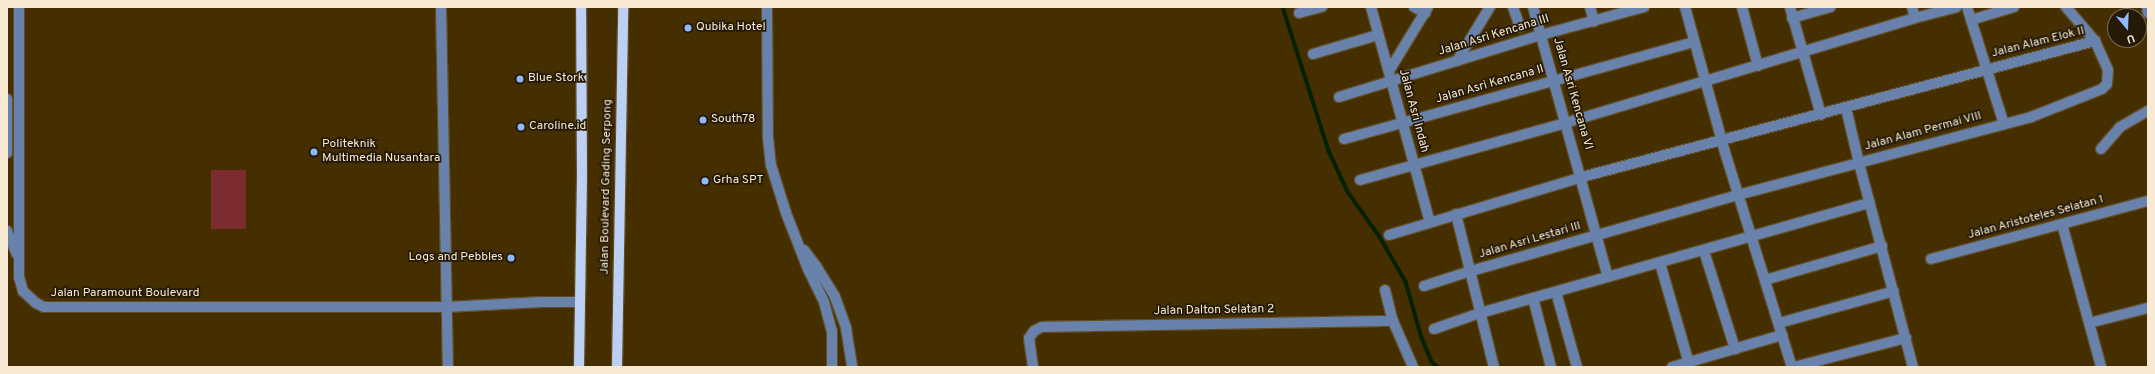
<!DOCTYPE html>
<html>
<head>
<meta charset="utf-8">
<style>
  body { margin:0 }
  #map { position:relative; width:2155px; height:374px; overflow:hidden; background:#452f00; font-family:Overpass,sans-serif }
  div>[style] { position:absolute }
  .green>* { inset:0; background:#7a2c2f; transform-origin:0 0 }
  .stream>* { height:3.5px; margin:-1.75px; padding:0 1.75px; transform-origin:1.75px; border-radius:1.75px; background:#062003 }
  .roads { filter:drop-shadow(1px 0 #614d22) drop-shadow(-1px 0 #614d22) drop-shadow(0 1px #614d22) drop-shadow(0 -1px #614d22) }
  .minor>* { height:10px; margin:-5px; padding:0 5px; transform-origin:5px; border-radius:5px; background:#6982ac }
  .major>* { height:10px; margin:-5px; padding:0 5px; transform-origin:5px; border-radius:5px; background:#bcd0f3 }
  .dots>* { width:11px; height:11px; translate:-50% -50%; box-sizing:border-box; border:2px solid #241a07; border-radius:50% }
  span { translate:-50% -50%; white-space:nowrap; text-align:center; line-height:1.15; -webkit-text-stroke:3.5px #241a07; paint-order:stroke }
  .poi-label { font-size:12px; color:#f7e9d2 }
  .left { translate:0 -50%; text-align:left }
  .right { translate:-100% -50%; text-align:right }
  .street-label { font-size:12px; color:#f7e9d2 }
  .frame { position:absolute; inset:0; border:8px solid #f7e9d2; pointer-events:none }
  .north { position:absolute; left:2107px; top:8px; width:40px; height:40px; box-sizing:border-box; background:#241a07; border:1px solid #786d58; border-radius:50%; rotate:161deg; font-size:11px; font-weight:700; line-height:16px; text-align:center; color:#f7e9d2 }
  .north::after { content:''; display:block; margin:auto; width:14px; height:18px; background:#8fb8fd; clip-path:polygon(50% 0,100% 100%,50% 72%,0 100%) }
</style>
</head>
<body>
<div id="map">
  <div class="green">
    <i style="left:211px;top:170px;width:35px;height:59px"></i>
  </div>
  <div class="stream">
    <i style="left:1283px;top:7px;width:151px;rotate:72.3deg"></i>
    <i style="left:1329px;top:151px;width:45px;rotate:65.1deg"></i>
    <i style="left:1348px;top:192px;width:55px;rotate:54.6deg"></i>
    <i style="left:1380px;top:237px;width:52px;rotate:60deg"></i>
    <i style="left:1406px;top:282px;width:58px;rotate:74.1deg"></i>
    <i style="left:1422px;top:338px;width:26px;rotate:67deg"></i>
    <i style="left:1432px;top:362px;width:8px;rotate:40deg"></i>
  </div>
  <div class="roads">
    <div class="minor">
      <i style="left:19px;top:7px;width:270px;rotate:90deg"></i>
      <i style="left:19px;top:277px;width:15px;rotate:74deg"></i>
      <i style="left:23px;top:291px;width:18px;rotate:43deg"></i>
      <i style="left:36px;top:303px;width:9px;rotate:27deg"></i>
      <i style="left:44px;top:307px;width:402px"></i>
      <i style="left:446px;top:307px;width:96px;rotate:-3deg"></i>
      <i style="left:542px;top:302px;width:38px"></i>
      <i style="left:441px;top:7px;width:360px;rotate:88.9deg"></i>
      <i style="left:767px;top:7px;width:131px;rotate:89.6deg"></i>
      <i style="left:768px;top:138px;width:27px;rotate:84deg"></i>
      <i style="left:771px;top:165px;width:50px;rotate:72.6deg"></i>
      <i style="left:786px;top:213px;width:60px;rotate:68.6deg"></i>
      <i style="left:808px;top:269px;width:37px;rotate:64deg"></i>
      <i style="left:824px;top:302px;width:30px;rotate:75deg"></i>
      <i style="left:832px;top:331px;width:36px;rotate:90deg"></i>
      <i style="left:1371px;top:7px;width:223px;rotate:74.7deg"></i>
      <i style="left:1414px;top:7px;width:13px;rotate:29deg"></i>
      <i style="left:1513px;top:7px;width:21px;rotate:71deg"></i>
      <i style="left:1533px;top:7px;width:280px;rotate:74.5deg"></i>
      <i style="left:1590px;top:7px;width:15px;rotate:74deg"></i>
      <i style="left:1685px;top:7px;width:147px;rotate:74.6deg"></i>
      <i style="left:1724px;top:149px;width:228px;rotate:72.7deg"></i>
      <i style="left:1742px;top:7px;width:61px;rotate:74.8deg"></i>
      <i style="left:1790px;top:7px;width:112px;rotate:74deg"></i>
      <i style="left:1912px;top:7px;width:11px;rotate:75deg"></i>
      <i style="left:1967px;top:7px;width:123px;rotate:72.5deg"></i>
      <i style="left:2147px;top:7px;width:6px;rotate:81deg"></i>
      <i style="left:1299px;top:13px;width:24px;rotate:-15deg"></i>
      <i style="left:1792px;top:18px;width:40px;rotate:-16deg"></i>
      <i style="left:1971px;top:20px;width:45px;rotate:-16.8deg"></i>
      <i style="left:1313px;top:54px;width:68px;rotate:-16.3deg"></i>
      <i style="left:1457px;top:61px;width:63px;rotate:-58.6deg"></i>
      <i style="left:1389px;top:71px;width:75px;rotate:-58.6deg"></i>
      <i style="left:1339px;top:97px;width:211px;rotate:-17.1deg"></i>
      <i style="left:1541px;top:35px;width:107px;rotate:-15.2deg"></i>
      <i style="left:7px;top:99px;width:54px;rotate:90deg"></i>
      <i style="left:1846px;top:108px;width:57px;rotate:76.7deg"></i>
      <i style="left:1859px;top:163px;width:211px;rotate:75.2deg"></i>
      <i style="left:1344px;top:139px;width:363px;rotate:-15.5deg"></i>
      <i style="left:2101px;top:149px;width:29px;rotate:-49deg"></i>
      <i style="left:2120px;top:127px;width:32px;rotate:-30deg"></i>
      <i style="left:1360px;top:180px;width:213px;rotate:-15.5deg"></i>
      <i style="left:1565px;top:123px;width:365px;rotate:-16.7deg"></i>
      <i style="left:1915px;top:18px;width:43px;rotate:-14.7deg"></i>
      <i style="left:1456px;top:214px;width:158px;rotate:76.1deg"></i>
      <i style="left:2062px;top:224px;width:148px;rotate:74.7deg"></i>
      <i style="left:7px;top:231px;width:25px;rotate:67deg"></i>
      <i style="left:1389px;top:235px;width:202px;rotate:-16.7deg"></i>
      <i style="left:1582px;top:177px;width:531px;rotate:-14.85deg"></i>
      <i style="left:804px;top:250px;width:20px;rotate:53deg"></i>
      <i style="left:816px;top:266px;width:36px;rotate:58deg"></i>
      <i style="left:835px;top:297px;width:33px;rotate:70deg"></i>
      <i style="left:846px;top:328px;width:39px;rotate:81deg"></i>
      <i style="left:1704px;top:251px;width:103px;rotate:72.4deg"></i>
      <i style="left:1931px;top:259px;width:225px;rotate:-15deg"></i>
      <i style="left:1660px;top:263px;width:108px;rotate:73.9deg"></i>
      <i style="left:1765px;top:280px;width:122px;rotate:-16.2deg"></i>
      <i style="left:1424px;top:286px;width:49px;rotate:-17.7deg"></i>
      <i style="left:1471px;top:271px;width:278px;rotate:-15.9deg"></i>
      <i style="left:1738px;top:195px;width:303px;rotate:-14.9deg"></i>
      <i style="left:2031px;top:117px;width:76px;rotate:-21.5deg"></i>
      <i style="left:2102px;top:89px;width:7px;rotate:-45deg"></i>
      <i style="left:2107px;top:84px;width:14px;rotate:-86deg"></i>
      <i style="left:2108px;top:70px;width:32px;rotate:-114deg"></i>
      <i style="left:2095px;top:41px;width:45px;rotate:-130.5deg"></i>
      <i style="left:1385px;top:290px;width:32px;rotate:76deg"></i>
      <i style="left:1393px;top:321px;width:50px;rotate:66.5deg"></i>
      <i style="left:1556px;top:292px;width:78px;rotate:74.4deg"></i>
      <i style="left:1533px;top:298px;width:71px;rotate:75.4deg"></i>
      <i style="left:1779px;top:323px;width:119px;rotate:-15.5deg"></i>
      <i style="left:2089px;top:323px;width:61px;rotate:-14.3deg"></i>
      <i style="left:1434px;top:329px;width:49px;rotate:-19.2deg"></i>
      <i style="left:1480px;top:313px;width:405px;rotate:-15.8deg"></i>
      <i style="left:1033px;top:367px;width:29px;rotate:-98deg"></i>
      <i style="left:1029px;top:338px;width:9px;rotate:-54deg"></i>
      <i style="left:1034px;top:331px;width:9px;rotate:-27deg"></i>
      <i style="left:1042px;top:327px;width:351px;rotate:-1deg"></i>
      <i style="left:1672px;top:367px;width:115px;rotate:-16.2deg"></i>
      <i style="left:1794px;top:367px;width:116px;rotate:-14.5deg"></i>
    </div>
    <div class="major">
      <i style="left:579px;top:367px;width:188px;rotate:-89.1deg"></i>
      <i style="left:582px;top:179px;width:172px;rotate:-90.3deg"></i>
      <i style="left:617px;top:367px;width:360px;rotate:-89deg"></i>
    </div>
  </div>
  <div class="dots">
    <i style="left:688px;top:28px;background:#8fb8fd"></i>
    <i style="left:520px;top:79px;background:#8fb8fd"></i>
    <i style="left:703px;top:120px;background:#8fb8fd"></i>
    <i style="left:521px;top:127px;background:#8fb8fd"></i>
    <i style="left:314px;top:152px;background:#8fb8fd"></i>
    <i style="left:705px;top:181px;background:#8fb8fd"></i>
    <i style="left:511px;top:258px;background:#8fb8fd"></i>
  </div>
  <div class="poi-label">
    <span class="left" style="left:696px;top:28px">Qubika Hotel</span>
    <span class="left" style="left:528px;top:79px">Blue Stork</span>
    <span class="left" style="left:711px;top:120px">South78</span>
    <span class="left" style="left:529px;top:127px">Caroline.id</span>
    <span class="left" style="left:322px;top:152px">Politeknik<br>Multimedia Nusantara</span>
    <span class="left" style="left:713px;top:181px">Grha SPT</span>
    <span class="right" style="left:503px;top:258px">Logs and Pebbles</span>
  </div>
  <div class="street-label">
    <span style="left:1494px;top:36px;rotate:-17deg">Jalan Asri Kencana III</span>
    <span style="left:2038px;top:43px;rotate:-14deg">Jalan Alam Elok II</span>
    <span style="left:1490px;top:85px;rotate:-16deg">Jalan Asri Kencana II</span>
    <span style="left:1572px;top:94px;rotate:74deg">Jalan Asri Kencana VI</span>
    <span style="left:1413px;top:111px;rotate:75deg">Jalan Asri Indah</span>
    <span style="left:1923px;top:132px;rotate:-15deg">Jalan Alam Permai VIII</span>
    <span style="left:607px;top:187px;rotate:-89deg">Jalan Boulevard Gading Serpong</span>
    <span style="left:2036px;top:218px;rotate:-15deg">Jalan Aristoteles Selatan 1</span>
    <span style="left:1530px;top:241px;rotate:-16deg">Jalan Asri Lestari III</span>
    <span style="left:125px;top:294px">Jalan Paramount Boulevard</span>
    <span style="left:1214px;top:311px;rotate:-1deg">Jalan Dalton Selatan 2</span>
  </div>
  <div class="frame"></div>
  <div class="north">U</div>
</div>
</body>
</html>
